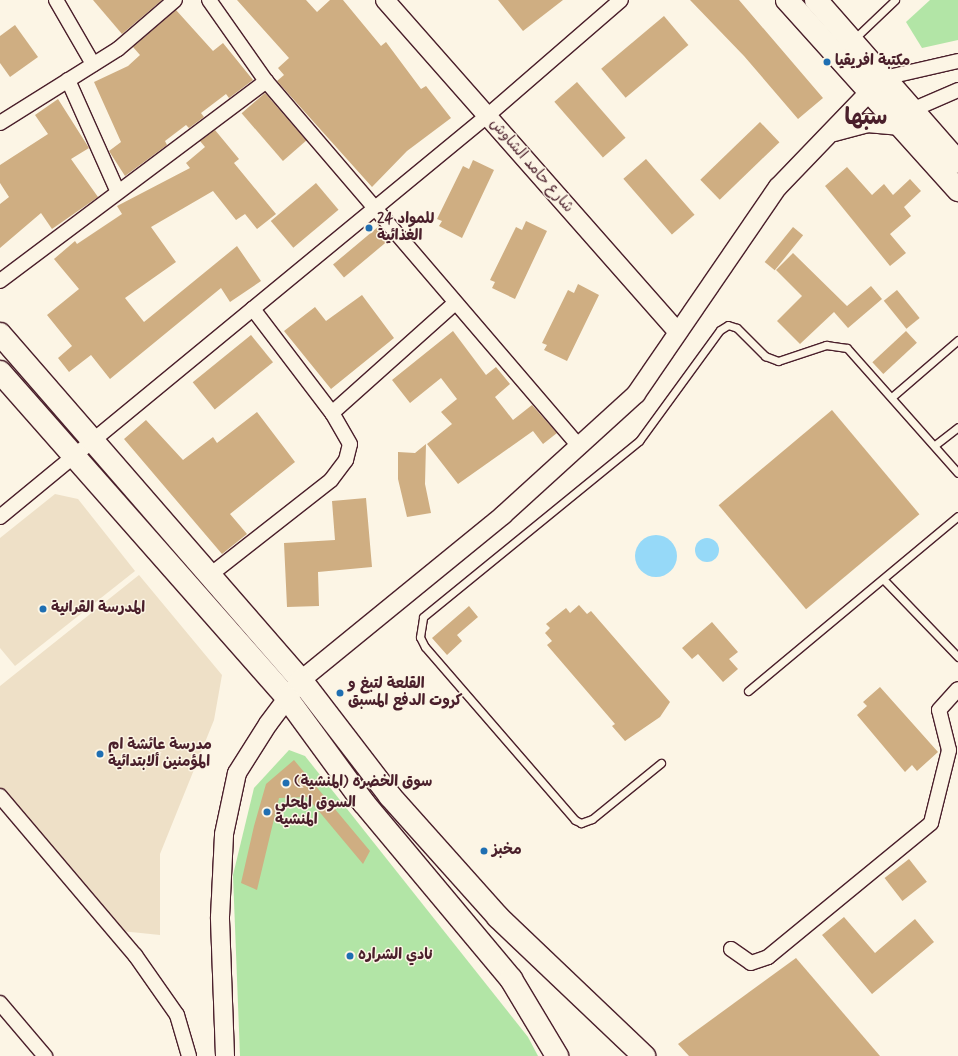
<!DOCTYPE html>
<html>
<head>
<meta charset="utf-8">
<style>
  body { margin:0 }
  #map { position:relative; width:958px; height:1056px; overflow:hidden; background:#fcf5e5; font-family:Mynerve,"Playpen Sans Arabic",sans-serif }
  div>[style] { position:absolute }
  .built>* { inset:0; background:#eee0c7 }
  .green>* { inset:0; background:#b2e5a6 }
  .water>* { inset:0; background:#96d9f8 }
  .round { border-radius:50% }
  .building>* { inset:0; background:#cfae82; transform-origin:0 0 }
  .roads { filter:drop-shadow(1px 0 #4a1f2b) drop-shadow(-1px 0 #4a1f2b) drop-shadow(0 1px #4a1f2b) drop-shadow(0 -1px #4a1f2b) }
  .service>* { height:7px; margin:-3.5px; padding:0 3.5px; transform-origin:3.5px; border-radius:3.5px; background:#fcf5e5 }
  .minor>* { height:14px; margin:-7px; padding:0 7px; transform-origin:7px; border-radius:7px; background:#fcf5e5 }
  .tertiary>* { height:18px; margin:-9px; padding:0 9px; transform-origin:9px; border-radius:9px; background:#fcf5e5 }
  .primary>* { height:22px; margin:-11px; padding:0 11px; transform-origin:11px; border-radius:11px; background:#fcf5e5 }
  .dots>* { width:11px; height:11px; translate:-50% -50%; box-sizing:border-box; border:2px solid #fcf5e5; border-radius:50% }
  span { translate:-50% -50%; white-space:nowrap; text-align:center; line-height:1.15; -webkit-text-stroke:3px #fcf5e5; paint-order:stroke }
  .poi-label { font-size:15px; color:#4a1f2b; font-weight:700 }
  .left { translate:0 -50%; text-align:left }
  .street-label { font-size:15px; color:#4a1f2b }
  .town-label { font-size:23px; color:#4a1f2b; font-weight:700 }
</style>
</head>
<body>
<div id="map">
  <div class="built">
    <i style="clip-path:polygon(55px 494px,78px 499px,135px 571px,15px 666px,0 648px,0 538px)"></i>
    <i style="clip-path:polygon(139px 575px,222px 675px,214px 720px,160px 854px,160px 935px,121px 931px,0 788px,0 686px)"></i>
  </div>
  <div class="green">
    <i style="clip-path:polygon(930px 0,958px 0,958px 40px,922px 48px,906px 22px)"></i>
    <i style="clip-path:polygon(289px 750px,305px 756px,528px 1037px,538px 1056px,240px 1056px,233px 875px,254px 788px)"></i>
  </div>
  <div class="water">
    <i class="round" style="left:635px;top:535px;width:42px;height:42px"></i>
    <i class="round" style="left:695px;top:538px;width:24px;height:24px"></i>
  </div>
  <div class="building">
    <i style="clip-path:polygon(93px 0,162px 0,122px 34px)"></i>
    <i style="clip-path:polygon(237px 0,306px 0,317px 12px,330px 0,343px 0,381px 46px,386px 42px,421px 89px,426px 86px,451px 118px,407px 151px,372px 187px,277px 81px,284px 75px,278px 68px,289px 58px)"></i>
    <i style="clip-path:polygon(498px 0,563px 0,523px 31px)"></i>
    <i style="clip-path:polygon(690px 0,739px 0,823px 98px,798px 119px,744px 56px)"></i>
    <i style="clip-path:polygon(176px 10px,213px 51px,223px 43px,253px 80px,229px 98px,226px 94px,201px 113px,204px 117px,189px 128px,186px 125px,165px 141px,167px 145px,125px 176px,109px 151px,121px 142px,94px 82px,128px 66px,140px 55px,133px 47px)"></i>
    <i style="left:664px;top:16px;width:38px;height:82px;rotate:50deg"></i>
    <i style="clip-path:polygon(15px 25px,38px 57px,10px 77px,0 63px,0 36px)"></i>
    <i style="left:577px;top:82px;width:74px;height:30px;rotate:49deg"></i>
    <i style="left:265px;top:93px;width:63px;height:31px;rotate:49deg"></i>
    <i style="clip-path:polygon(58px 99px,89px 148px,71px 159px,98px 197px,52px 229px,41px 213px,0 248px,0 204px,9px 197px,0 183px,0 165px,48px 134px,35px 115px)"></i>
    <i style="left:760px;top:122px;width:28px;height:83px;rotate:46deg"></i>
    <i style="clip-path:polygon(215px 130px,239px 159px,234px 163px,276px 214px,257px 229px,245px 214px,236px 220px,213px 191px,151px 227px,176px 262px,125px 298px,144px 322px,237px 246px,261px 281px,230px 302px,221px 288px,110px 379px,91px 355px,69px 372px,58px 358px,72px 346px,47px 315px,79px 289px,54px 259px,75px 241px,77px 244px,122px 214px,117px 206px,190px 168px,186px 163px,205px 147px,200px 141px)"></i>
    <i style="left:646px;top:159px;width:74px;height:30px;rotate:49deg"></i>
    <i style="clip-path:polygon(473px 160px,494px 170px,462px 238px,439px 226px,442px 221px,437px 219px,463px 166px,469px 169px)"></i>
    <i style="clip-path:polygon(847px 167px,872px 195px,884px 184px,893px 195px,910px 179px,921px 191px,904px 207px,911px 216px,890px 234px,906px 253px,890px 266px,825px 186px)"></i>
    <i style="left:316px;top:183px;width:35px;height:59px;rotate:50deg"></i>
    <i style="clip-path:polygon(526px 221px,547px 231px,515px 299px,492px 288px,495px 282px,490px 280px,516px 227px,522px 230px)"></i>
    <i style="left:379px;top:226px;width:17px;height:60px;rotate:50deg"></i>
    <i style="left:793px;top:227px;width:13px;height:45px;rotate:39deg"></i>
    <i style="clip-path:polygon(793px 253px,847px 306px,871px 286px,882px 299px,848px 328px,834px 312px,800px 344px,777px 321px,802px 296px,776px 270px)"></i>
    <i style="clip-path:polygon(578px 284px,599px 295px,567px 361px,544px 350px,547px 345px,542px 343px,568px 290px,574px 293px)"></i>
    <i style="left:897px;top:290px;width:36px;height:17px;rotate:51deg"></i>
    <i style="clip-path:polygon(362px 295px,394px 338px,331px 389px,284px 331px,315px 307px,326px 321px)"></i>
    <i style="clip-path:polygon(453px 331px,486px 375px,496px 367px,510px 384px,495px 397px,513px 420px,532px 405px,557px 433px,543px 444px,533px 431px,458px 484px,427px 444px,452px 424px,441px 412px,457px 399px,441px 378px,410px 403px,392px 380px)"></i>
    <i style="left:906px;top:331px;width:16px;height:46px;rotate:47deg"></i>
    <i style="left:251px;top:335px;width:35px;height:75px;rotate:51deg"></i>
    <i style="left:832px;top:410px;width:136px;height:148px;rotate:50deg"></i>
    <i style="clip-path:polygon(257px 412px,295px 462px,230px 514px,247px 534px,222px 554px,124px 439px,146px 420px,183px 460px,213px 437px,217px 443px)"></i>
    <i style="clip-path:polygon(426px 444px,425px 484px,431px 513px,407px 517px,398px 479px,398px 452px,415px 453px)"></i>
    <i style="clip-path:polygon(366px 498px,372px 567px,318px 572px,319px 606px,287px 607px,284px 543px,335px 540px,332px 501px)"></i>
    <i style="clip-path:polygon(579px 605px,587px 614px,591px 611px,670px 702px,660px 717px,625px 741px,612px 726px,615px 724px,547px 645px,552px 641px,545px 633px,550px 628px,546px 624px,566px 608px,570px 613px)"></i>
    <i style="clip-path:polygon(469px 606px,478px 617px,457px 635px,462px 641px,447px 655px,432px 638px)"></i>
    <i style="clip-path:polygon(712px 622px,738px 652px,729px 659px,738px 669px,723px 682px,698px 654px,692px 659px,682px 648px)"></i>
    <i style="clip-path:polygon(880px 687px,938px 752px,917px 771px,912px 765px,905px 772px,857px 715px,867px 706px,863px 702px)"></i>
    <i style="clip-path:polygon(294px 760px,370px 851px,363px 864px,307px 797px,279px 798px,257px 890px,241px 883px,254px 826px,266px 784px)"></i>
    <i style="left:909px;top:859px;width:29px;height:31px;rotate:52deg"></i>
    <i style="clip-path:polygon(844px 917px,875px 953px,915px 919px,934px 942px,872px 994px,822px 935px)"></i>
    <i style="clip-path:polygon(796px 958px,880px 1056px,689px 1056px,678px 1044px)"></i>
  </div>
  <div class="roads">
    <div class="service">
      <i style="left:853px;top:40px;width:58px;rotate:-43.6deg"></i>
      <i style="left:893px;top:396px;width:86px;rotate:-40.7deg"></i>
      <i style="left:935px;top:445px;width:29px;rotate:-38deg"></i>
      <i style="left:884px;top:580px;width:107px;rotate:46.1deg"></i>
      <i style="left:748px;top:691px;width:273px;rotate:-39.8deg"></i>
      <i style="left:661px;top:763px;width:89px;rotate:140.9deg"></i>
      <i style="left:592px;top:819px;width:12px;rotate:160deg"></i>
      <i style="left:581px;top:823px;width:7px;rotate:-153deg"></i>
      <i style="left:575px;top:820px;width:229px;rotate:-130.9deg"></i>
      <i style="left:425px;top:647px;width:11px;rotate:-117deg"></i>
      <i style="left:420px;top:637px;width:20px;rotate:-81deg"></i>
      <i style="left:423px;top:617px;width:279px;rotate:-39.2deg"></i>
      <i style="left:639px;top:441px;width:137px;rotate:-53.9deg"></i>
      <i style="left:720px;top:330px;width:9px;rotate:-32deg"></i>
      <i style="left:728px;top:325px;width:9px;rotate:18deg"></i>
      <i style="left:737px;top:328px;width:40px;rotate:45deg"></i>
      <i style="left:765px;top:356px;width:14px;rotate:21deg"></i>
      <i style="left:778px;top:361px;width:51px;rotate:-18.4deg"></i>
      <i style="left:826px;top:345px;width:21px;rotate:8deg"></i>
      <i style="left:847px;top:348px;width:167px;rotate:48.4deg"></i>
    </div>
    <div class="minor">
      <i style="left:56px;top:0;width:74px;rotate:60deg"></i>
      <i style="left:209px;top:0;width:99px;rotate:54.9deg"></i>
      <i style="left:266px;top:81px;width:482px;rotate:49.4deg"></i>
      <i style="left:884px;top:78px;width:76px;rotate:-12.9deg"></i>
      <i style="left:68px;top:80px;width:120px;rotate:66deg"></i>
      <i style="left:912px;top:110px;width:50px;rotate:-23.5deg"></i>
      <i style="left:0;top:123px;width:139px;rotate:-32.1deg"></i>
      <i style="left:118px;top:49px;width:75px;rotate:-40.7deg"></i>
      <i style="left:0;top:281px;width:333px;rotate:-36.9deg"></i>
      <i style="left:332px;top:413px;width:165px;rotate:-41.8deg"></i>
      <i style="left:0;top:517px;width:631px;rotate:-39.47deg"></i>
      <i style="left:487px;top:116px;width:177px;rotate:-40.9deg"></i>
      <i style="left:210px;top:575px;width:154px;rotate:-38.1deg"></i>
      <i style="left:331px;top:480px;width:25px;rotate:-53deg"></i>
      <i style="left:346px;top:460px;width:16px;rotate:-76deg"></i>
      <i style="left:350px;top:444px;width:36px;rotate:-120deg"></i>
      <i style="left:332px;top:413px;width:131px;rotate:-127.2deg"></i>
      <i style="left:0;top:796px;width:209px;rotate:49.7deg"></i>
      <i style="left:135px;top:955px;width:73px;rotate:55deg"></i>
      <i style="left:177px;top:1015px;width:43px;rotate:73.7deg"></i>
      <i style="left:731px;top:949px;width:24px;rotate:35deg"></i>
      <i style="left:751px;top:963px;width:18px;rotate:-19deg"></i>
      <i style="left:768px;top:957px;width:211px;rotate:-39.4deg"></i>
      <i style="left:931px;top:823px;width:75px;rotate:-76.1deg"></i>
      <i style="left:949px;top:750px;width:41px;rotate:-104deg"></i>
      <i style="left:939px;top:710px;width:28px;rotate:-48deg"></i>
      <i style="left:0;top:1003px;width:70px;rotate:49.7deg"></i>
    </div>
    <div class="tertiary">
      <i style="left:385px;top:0;width:441px;rotate:48.6deg"></i>
      <i style="left:834px;top:132px;width:34px;rotate:-15deg"></i>
      <i style="left:867px;top:123px;width:34px;rotate:5deg"></i>
      <i style="left:225px;top:1056px;width:139px;rotate:-92.1deg"></i>
      <i style="left:220px;top:917px;width:83px;rotate:-87.2deg"></i>
      <i style="left:224px;top:834px;width:62px;rotate:-78deg"></i>
      <i style="left:237px;top:773px;width:58px;rotate:-57.7deg"></i>
      <i style="left:268px;top:724px;width:55px;rotate:-53.1deg"></i>
      <i style="left:301px;top:680px;width:261px;rotate:-39.2deg"></i>
      <i style="left:503px;top:515px;width:180px;rotate:-42.3deg"></i>
      <i style="left:636px;top:394px;width:251px;rotate:-55.6deg"></i>
      <i style="left:778px;top:187px;width:146px;rotate:-46.1deg"></i>
    </div>
    <div class="primary">
      <i style="left:787px;top:0;width:256px;rotate:48deg"></i>
      <i style="left:816px;top:0;width:215px;rotate:48.8deg"></i>
      <i style="left:0;top:334px;width:459px;rotate:49deg"></i>
      <i style="left:301px;top:680px;width:146px;rotate:52.5deg"></i>
      <i style="left:390px;top:796px;width:162px;rotate:48.2deg"></i>
      <i style="left:498px;top:917px;width:202px;rotate:43.6deg"></i>
      <i style="left:0;top:372px;width:434px;rotate:48.6deg"></i>
      <i style="left:287px;top:698px;width:129px;rotate:53.8deg"></i>
      <i style="left:363px;top:802px;width:231px;rotate:50.1deg"></i>
      <i style="left:511px;top:979px;width:90px;rotate:59.1deg"></i>
    </div>
  </div>
  <div class="dots">
    <i style="left:827px;top:62px;background:#1f6fb2"></i>
    <i style="left:369px;top:228px;background:#1f6fb2"></i>
    <i style="left:43px;top:609px;background:#1f6fb2"></i>
    <i style="left:340px;top:693px;background:#1f6fb2"></i>
    <i style="left:100px;top:754px;background:#1f6fb2"></i>
    <i style="left:286px;top:783px;background:#1f6fb2"></i>
    <i style="left:267px;top:812px;background:#1f6fb2"></i>
    <i style="left:484px;top:851px;background:#1f6fb2"></i>
    <i style="left:350px;top:956px;background:#1f6fb2"></i>
  </div>
  <div class="poi-label">
    <span class="left" style="left:835px;top:62px">مكتبة افريقيا</span>
    <span class="left" style="left:377px;top:228px">24 للمواد<br>الغذائية</span>
    <span class="left" style="left:51px;top:609px">المدرسة القرانية</span>
    <span class="left" style="left:348px;top:693px">القلعة لتبغ و<br>كروت الدفع المسبق</span>
    <span class="left" style="left:108px;top:754px">مدرسة عائشة ام<br>المؤمنين ألابتدائية</span>
    <span class="left" style="left:294px;top:783px">سوق الخضره (المنشية)</span>
    <span class="left" style="left:275px;top:812px">السوق المحلي<br>المنشية</span>
    <span class="left" style="left:492px;top:851px">مخبز</span>
    <span class="left" style="left:358px;top:956px">نادي الشراره</span>
  </div>
  <div class="street-label">
    <span style="left:531px;top:166px;rotate:49deg">شارع حامد الشاوش</span>
  </div>
  <div class="town-label">
    <span style="left:866px;top:118px">سبها</span>
  </div>
</div>
</body>
</html>
